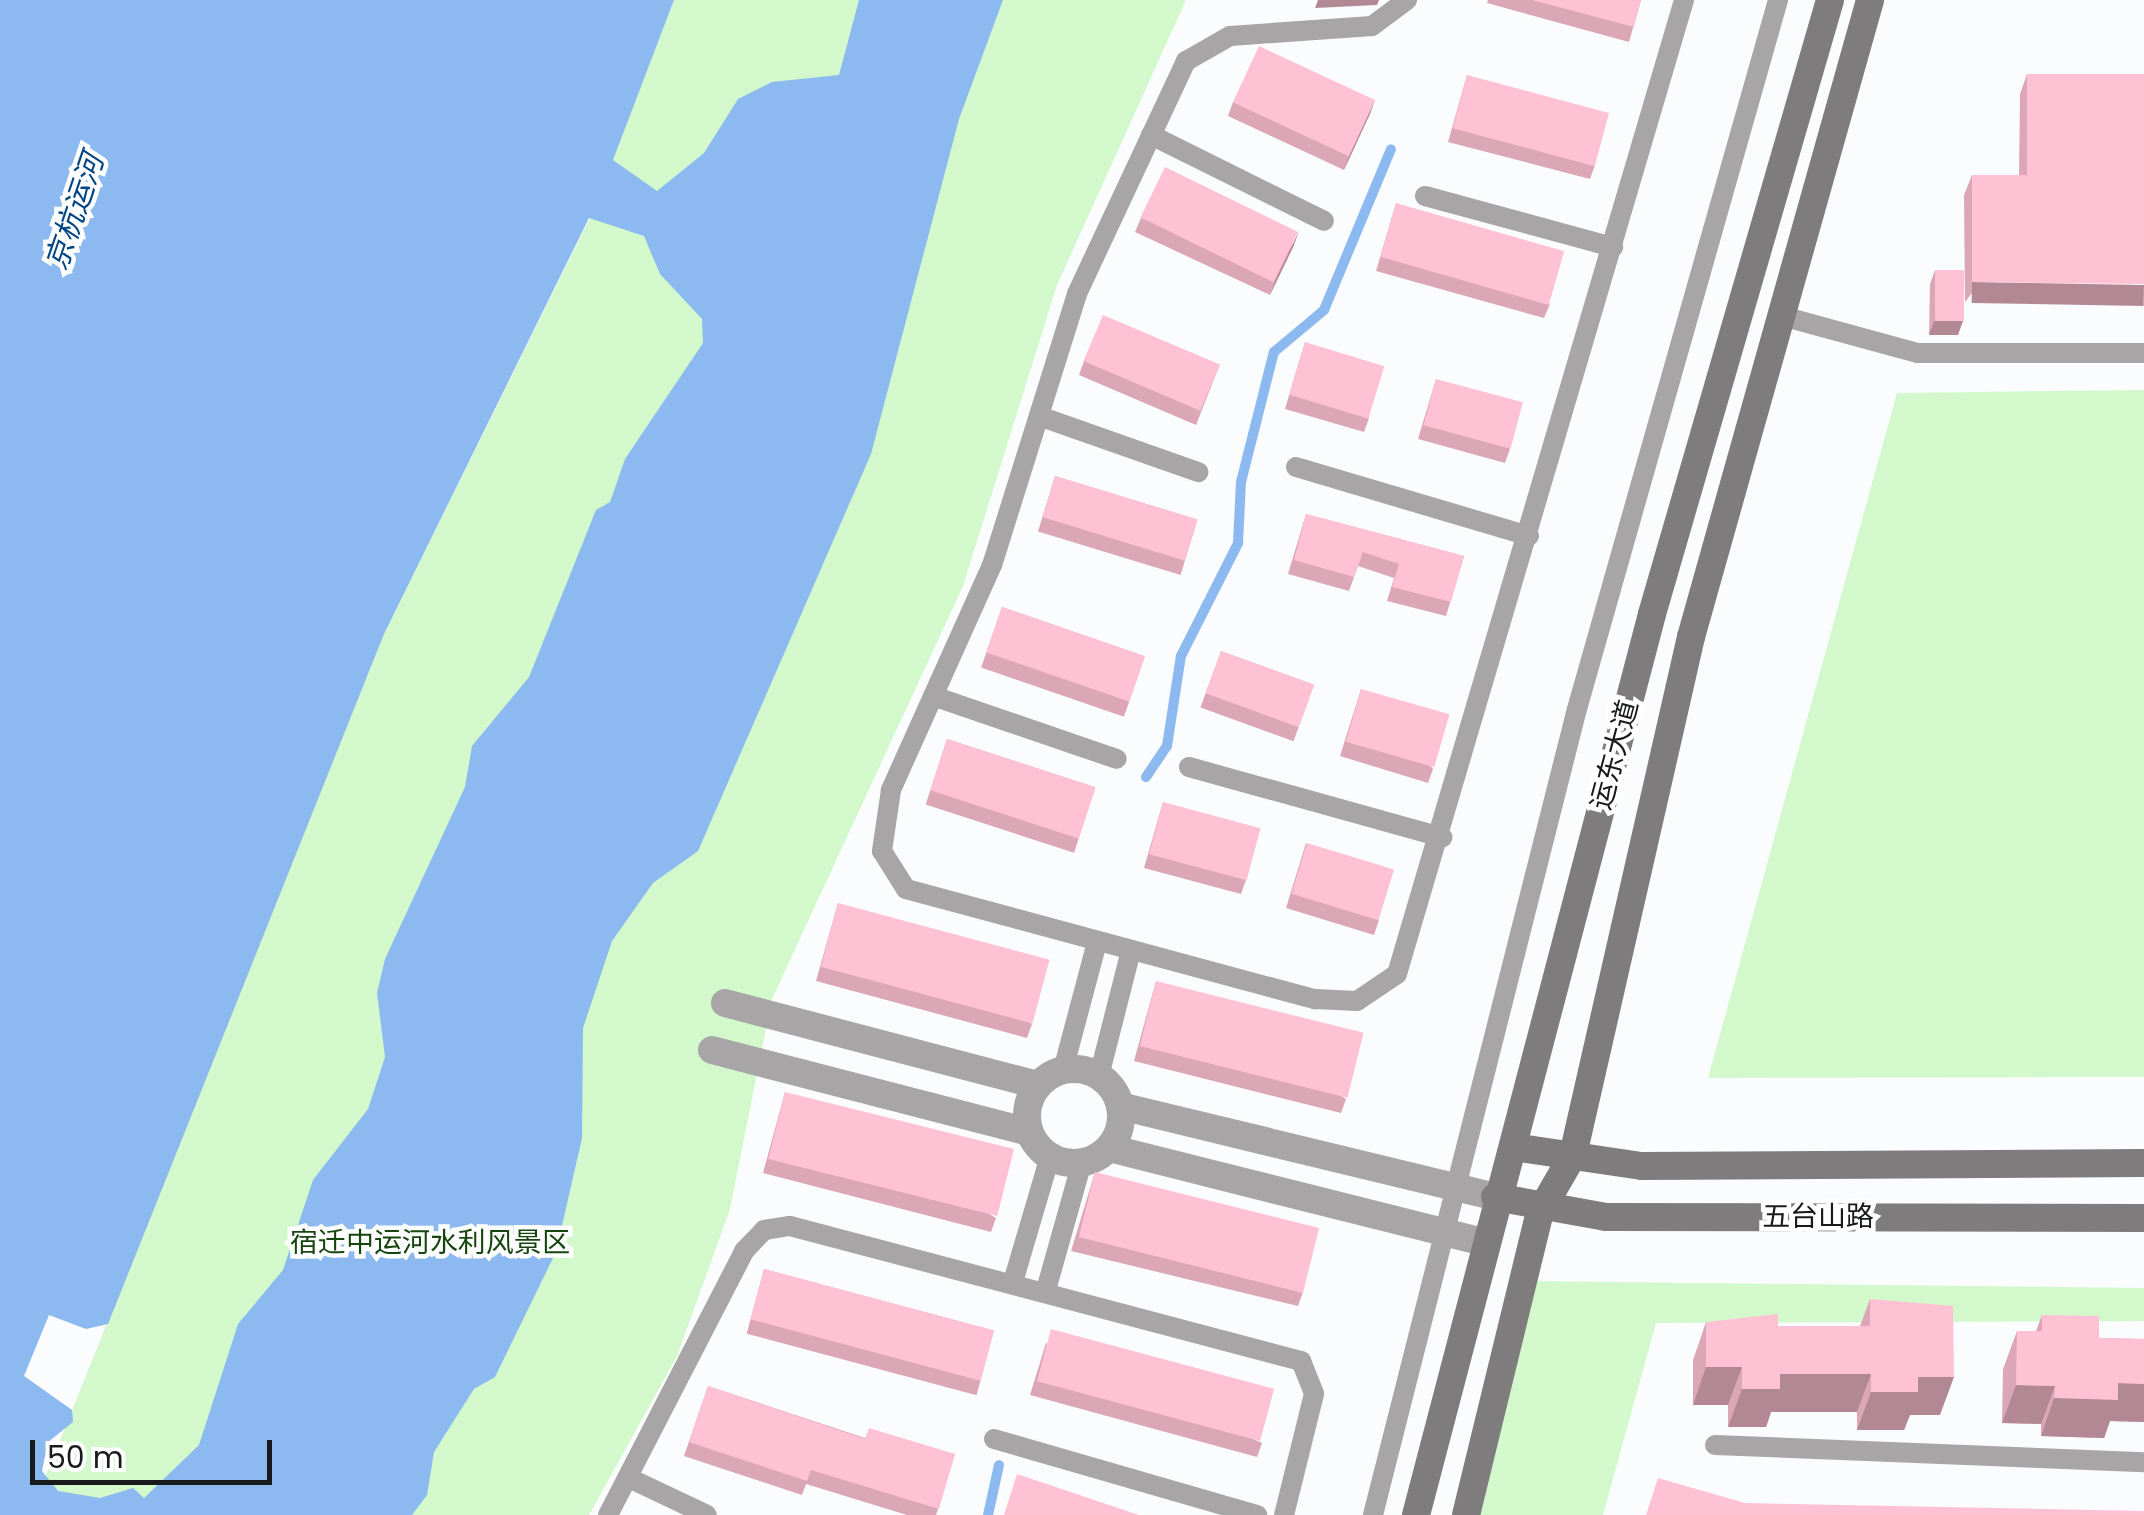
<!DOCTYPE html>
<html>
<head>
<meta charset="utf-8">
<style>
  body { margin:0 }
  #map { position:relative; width:2144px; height:1515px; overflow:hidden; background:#fafcfe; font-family:Poppins,"Noto Sans SC",sans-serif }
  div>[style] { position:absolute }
  .green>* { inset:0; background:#d2f8cc }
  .water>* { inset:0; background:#8cb9ef }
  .stream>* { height:10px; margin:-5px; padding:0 5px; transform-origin:5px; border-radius:5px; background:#8cb9ef }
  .service>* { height:20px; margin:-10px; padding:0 10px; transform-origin:10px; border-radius:10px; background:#a7a5a5 }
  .minor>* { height:28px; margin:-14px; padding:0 14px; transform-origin:14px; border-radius:14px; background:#a7a5a5 }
  .minor>.ring { margin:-14px; padding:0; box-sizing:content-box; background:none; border:28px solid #a7a5a5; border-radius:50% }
  .secondary>* { height:28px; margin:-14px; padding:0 14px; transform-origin:14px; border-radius:14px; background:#7e7c7c }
  .wall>* { inset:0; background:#dba7b7; transform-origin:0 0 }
  .shaded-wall>* { inset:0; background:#b28895; transform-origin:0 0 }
  .building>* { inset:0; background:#ffc2d5; transform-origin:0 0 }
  span { translate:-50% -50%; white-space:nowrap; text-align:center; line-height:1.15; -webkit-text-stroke:9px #fff; paint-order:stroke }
  .street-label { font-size:28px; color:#18191a }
  .park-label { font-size:28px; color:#17450f }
  .water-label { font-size:30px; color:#024584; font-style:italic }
  .scale { position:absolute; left:30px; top:1440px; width:242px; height:45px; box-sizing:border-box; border:5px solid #18191a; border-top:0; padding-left:12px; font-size:30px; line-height:35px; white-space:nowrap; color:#18191a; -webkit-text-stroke:8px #fff; paint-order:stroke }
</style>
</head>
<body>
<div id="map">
  <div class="green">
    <i style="clip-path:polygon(674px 0,1186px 0,1057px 285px,963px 586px,772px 999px,730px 1209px,677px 1356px,589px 1515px,30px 1515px,384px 634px,590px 218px)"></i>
    <i style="clip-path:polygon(2144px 390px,2144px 1077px,1708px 1078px,1897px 393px)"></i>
    <i style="clip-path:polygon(1525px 1281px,2144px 1288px,2144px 1321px,1656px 1323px,1603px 1515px,1464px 1515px)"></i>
  </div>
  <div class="water">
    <i style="clip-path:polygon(evenodd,0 0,674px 0,613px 160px,657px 191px,704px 153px,738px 99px,772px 82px,839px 75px,859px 0,1003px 0,959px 119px,871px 454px,698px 851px,653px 883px,612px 941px,583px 1028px,582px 1138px,556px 1252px,495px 1377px,474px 1389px,434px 1452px,427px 1495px,412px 1515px,0 1515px,0 0,589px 218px,644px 236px,660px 274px,702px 319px,703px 343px,625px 459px,610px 502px,596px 510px,529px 677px,472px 746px,465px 787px,385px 959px,377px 993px,385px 1057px,368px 1109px,313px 1180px,283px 1270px,238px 1324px,199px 1445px,144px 1498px,133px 1488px,100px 1498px,58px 1491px,42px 1471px,48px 1442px,73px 1422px,72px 1410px,24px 1376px,49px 1315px,86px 1329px,108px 1324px,384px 634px,589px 218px)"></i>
  </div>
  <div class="stream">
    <i style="left:1146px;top:777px;width:37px;rotate:-56deg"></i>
    <i style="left:1167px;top:746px;width:91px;rotate:-81.2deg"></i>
    <i style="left:1181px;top:656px;width:127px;rotate:-63.2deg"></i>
    <i style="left:1238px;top:543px;width:61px;rotate:-87.2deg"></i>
    <i style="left:1241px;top:482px;width:134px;rotate:-75.8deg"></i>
    <i style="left:1274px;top:352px;width:65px;rotate:-40deg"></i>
    <i style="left:1324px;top:310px;width:174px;rotate:-67.4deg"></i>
    <i style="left:988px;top:1515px;width:51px;rotate:-77.6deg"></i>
  </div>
  <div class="service">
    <i style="left:1407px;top:0;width:44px;rotate:143.4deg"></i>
    <i style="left:1372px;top:26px;width:142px;rotate:176deg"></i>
    <i style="left:1230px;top:36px;width:51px;rotate:150.4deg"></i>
    <i style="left:1186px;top:61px;width:257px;rotate:115.1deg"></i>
    <i style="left:1077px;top:294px;width:284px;rotate:107.4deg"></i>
    <i style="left:992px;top:565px;width:247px;rotate:114.2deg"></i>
    <i style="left:891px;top:790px;width:62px;rotate:98.4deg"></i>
    <i style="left:882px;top:851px;width:45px;rotate:57.7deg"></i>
    <i style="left:906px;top:889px;width:424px;rotate:15.1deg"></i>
    <i style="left:1315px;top:999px;width:42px;rotate:2.7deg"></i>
    <i style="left:1357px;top:1001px;width:48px;rotate:-34deg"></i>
    <i style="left:1397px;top:974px;width:1015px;rotate:-73.58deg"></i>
    <i style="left:1151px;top:135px;width:193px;rotate:26.4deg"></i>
    <i style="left:1425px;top:196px;width:195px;rotate:15.2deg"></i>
    <i style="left:1782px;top:316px;width:140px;rotate:15.3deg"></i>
    <i style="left:1917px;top:353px;width:227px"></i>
    <i style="left:1039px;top:416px;width:169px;rotate:19.4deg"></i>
    <i style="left:1296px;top:467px;width:243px;rotate:16.5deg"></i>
    <i style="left:933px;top:696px;width:194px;rotate:18.9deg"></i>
    <i style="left:1189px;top:767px;width:263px;rotate:15.5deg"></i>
    <i style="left:1063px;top:1070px;width:132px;rotate:-75.1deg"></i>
    <i style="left:1099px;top:1076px;width:130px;rotate:-75.7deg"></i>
    <i style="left:1013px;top:1282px;width:131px;rotate:-73.6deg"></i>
    <i style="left:1046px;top:1290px;width:133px;rotate:-74.3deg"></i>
    <i style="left:994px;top:1439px;width:274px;rotate:16.1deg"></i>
    <i style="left:1715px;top:1445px;width:429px;rotate:2.3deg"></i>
    <i style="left:629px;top:1478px;width:86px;rotate:25.4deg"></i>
    <i style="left:608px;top:1515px;width:297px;rotate:-62.7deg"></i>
    <i style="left:744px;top:1251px;width:29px;rotate:-46deg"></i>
    <i style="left:764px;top:1230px;width:26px;rotate:-9deg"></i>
    <i style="left:790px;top:1226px;width:529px;rotate:14.8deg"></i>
    <i style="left:1301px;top:1361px;width:35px;rotate:68deg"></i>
    <i style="left:1314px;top:1394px;width:125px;rotate:103.9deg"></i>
    <i style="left:1373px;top:1515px;width:831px;rotate:-75.8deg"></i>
    <i style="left:1577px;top:709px;width:737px;rotate:-74.17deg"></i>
  </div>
  <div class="minor">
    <i style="left:725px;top:1003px;width:324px;rotate:14.7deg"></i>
    <i style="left:712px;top:1050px;width:327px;rotate:14.5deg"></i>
    <i class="ring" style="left:1027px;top:1069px;width:66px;height:66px"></i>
    <i style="left:1120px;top:1106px;width:386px;rotate:13.6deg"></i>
    <i style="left:1109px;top:1148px;width:387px;rotate:14.1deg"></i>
  </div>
  <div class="secondary">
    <i style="left:1513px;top:1147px;width:130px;rotate:8.4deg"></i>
    <i style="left:1642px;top:1166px;width:502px;rotate:-0.34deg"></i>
    <i style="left:1495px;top:1197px;width:113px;rotate:10.2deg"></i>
    <i style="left:1606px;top:1217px;width:538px;rotate:0.11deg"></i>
    <i style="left:1416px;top:1515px;width:931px;rotate:-75.32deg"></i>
    <i style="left:1652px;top:614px;width:639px;rotate:-73.83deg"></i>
    <i style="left:1466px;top:1515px;width:312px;rotate:-76.3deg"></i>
    <i style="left:1540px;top:1212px;width:66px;rotate:-59.9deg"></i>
    <i style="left:1573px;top:1155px;width:531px;rotate:-77.17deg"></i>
    <i style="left:1691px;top:637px;width:662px;rotate:-74.3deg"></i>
  </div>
  <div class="wall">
    <i style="clip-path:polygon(1488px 0,1641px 0,1629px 42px,1487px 3px)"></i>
    <i style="clip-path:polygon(2027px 74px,2144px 74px,1965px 302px,1964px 195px,1972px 175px,2019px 175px,2020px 94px)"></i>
    <i style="clip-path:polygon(1467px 75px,1595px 165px,1590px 179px,1448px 142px)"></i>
    <i style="clip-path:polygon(1375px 100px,1344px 170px,1228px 116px,1233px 102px)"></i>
    <i style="clip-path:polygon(1396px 203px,1550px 304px,1544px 318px,1376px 271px)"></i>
    <i style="clip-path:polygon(1141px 218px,1294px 245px,1270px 295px,1135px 232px)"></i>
    <i style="clip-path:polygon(1935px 270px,1958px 335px,1929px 335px,1930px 284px)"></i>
    <i style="clip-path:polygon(1305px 342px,1369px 418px,1364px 432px,1285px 409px)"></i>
    <i style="clip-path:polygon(1084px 361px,1220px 364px,1196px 425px,1079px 375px)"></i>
    <i style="clip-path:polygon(1436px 379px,1510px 449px,1505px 463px,1418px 439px)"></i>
    <i style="left:1055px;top:476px;width:149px;height:58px;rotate:17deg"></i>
    <i style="clip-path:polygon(1306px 514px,1464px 556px,1446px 616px,1387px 601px,1394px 578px,1358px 566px,1349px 591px,1288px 574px)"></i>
    <i style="left:1002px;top:607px;width:151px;height:64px;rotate:19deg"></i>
    <i style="left:1221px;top:651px;width:99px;height:60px;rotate:20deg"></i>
    <i style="clip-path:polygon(1361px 689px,1433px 769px,1428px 783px,1340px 756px)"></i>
    <i style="left:947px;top:739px;width:156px;height:69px;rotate:18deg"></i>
    <i style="clip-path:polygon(1163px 802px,1246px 880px,1241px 894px,1144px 868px)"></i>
    <i style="clip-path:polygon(1306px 843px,1379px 920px,1374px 935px,1286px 908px)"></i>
    <i style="clip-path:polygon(838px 903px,1032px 1024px,1027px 1038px,816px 981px)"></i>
    <i style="clip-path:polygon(1156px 981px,1346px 1099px,1341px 1113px,1134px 1061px)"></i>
    <i style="clip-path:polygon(785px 1092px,996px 1218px,991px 1232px,763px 1173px)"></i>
    <i style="clip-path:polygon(1095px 1172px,1303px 1292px,1298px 1306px,1071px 1251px)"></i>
    <i style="left:764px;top:1269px;width:238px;height:67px;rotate:15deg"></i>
    <i style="clip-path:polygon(1870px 1299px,1940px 1415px,1910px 1415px,1904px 1430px,1857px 1430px,1857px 1412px,1771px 1412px,1766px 1427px,1728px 1427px,1728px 1405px,1693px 1405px,1693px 1360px,1706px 1322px,1778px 1326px,1860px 1326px)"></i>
    <i style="clip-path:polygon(2042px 1315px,2099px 1338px,2144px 1339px,2144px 1422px,2110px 1421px,2104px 1438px,2041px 1436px,2041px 1424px,2002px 1423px,2003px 1369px,2017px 1331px,2036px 1331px)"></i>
    <i style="clip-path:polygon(1046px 1343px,1262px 1443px,1257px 1457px,1030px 1395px)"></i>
    <i style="clip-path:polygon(708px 1386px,865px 1438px,955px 1454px,936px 1515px,907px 1515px,806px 1484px,802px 1495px,684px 1456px)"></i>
  </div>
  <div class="shaded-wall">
    <i style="clip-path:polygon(1318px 0,1379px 0,1377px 5px,1315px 8px)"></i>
    <i style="clip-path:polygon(1375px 100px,1370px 114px,1344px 170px,1349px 156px)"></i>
    <i style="clip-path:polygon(1299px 231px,1294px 245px,1270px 295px,1275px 281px)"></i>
    <i style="left:1972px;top:282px;width:172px;height:21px;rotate:1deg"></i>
    <i style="clip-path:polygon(1934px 321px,1963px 321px,1958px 335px,1929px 335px)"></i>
    <i style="clip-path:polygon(1706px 1367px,1742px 1367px,1728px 1405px,1693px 1405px)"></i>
    <i style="clip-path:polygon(1780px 1374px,1871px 1374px,1857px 1412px,1771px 1412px,1766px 1427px,1728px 1427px,1742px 1389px)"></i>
    <i style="clip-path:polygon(1918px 1377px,1954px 1377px,1940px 1415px,1910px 1415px,1904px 1430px,1857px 1430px,1871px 1392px)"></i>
    <i style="clip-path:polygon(2118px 1383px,2144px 1384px,2144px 1422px,2110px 1421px,2104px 1438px,2041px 1436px,2054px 1398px)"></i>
    <i style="clip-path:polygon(2016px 1385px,2055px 1386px,2041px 1424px,2002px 1423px)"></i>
  </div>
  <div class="building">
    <i style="clip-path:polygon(1532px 0,1641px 0,1634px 27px)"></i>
    <i style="left:1259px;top:46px;width:128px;height:62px;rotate:25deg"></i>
    <i style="clip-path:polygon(2027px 74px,2144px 74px,2144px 284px,1972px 282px,1972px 175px,2027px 175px)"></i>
    <i style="left:1467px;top:75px;width:147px;height:55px;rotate:15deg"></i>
    <i style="left:1165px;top:167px;width:148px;height:56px;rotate:26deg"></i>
    <i style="left:1396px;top:203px;width:175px;height:56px;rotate:16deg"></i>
    <i style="left:1935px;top:270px;width:29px;height:51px"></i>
    <i style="left:1103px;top:315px;width:127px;height:50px;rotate:23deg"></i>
    <i style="left:1305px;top:342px;width:83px;height:55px;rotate:17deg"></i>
    <i style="left:1436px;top:379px;width:90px;height:48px;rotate:15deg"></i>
    <i style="left:1055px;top:476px;width:149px;height:43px;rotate:17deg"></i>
    <i style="clip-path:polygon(1306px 514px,1464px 556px,1451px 602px,1392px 587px,1399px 564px,1363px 552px,1354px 577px,1294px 560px)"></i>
    <i style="left:1002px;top:607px;width:151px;height:48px;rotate:19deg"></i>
    <i style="left:1221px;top:651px;width:99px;height:45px;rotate:20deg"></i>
    <i style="left:1361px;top:689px;width:92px;height:55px;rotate:16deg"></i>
    <i style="left:947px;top:739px;width:156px;height:54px;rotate:18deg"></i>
    <i style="left:1163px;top:802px;width:101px;height:54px;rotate:15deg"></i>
    <i style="left:1307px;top:843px;width:91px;height:53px;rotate:17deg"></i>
    <i style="left:838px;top:903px;width:219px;height:66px;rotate:15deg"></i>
    <i style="left:1156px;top:981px;width:214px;height:67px;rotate:14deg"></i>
    <i style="left:785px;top:1092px;width:236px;height:69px;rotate:14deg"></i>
    <i style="left:1095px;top:1172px;width:231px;height:67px;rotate:14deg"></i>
    <i style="left:764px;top:1269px;width:238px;height:52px;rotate:15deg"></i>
    <i style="clip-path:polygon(1870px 1299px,1953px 1306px,1954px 1377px,1918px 1377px,1918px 1392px,1871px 1392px,1871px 1374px,1780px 1374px,1780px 1389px,1742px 1389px,1742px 1367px,1706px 1367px,1706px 1322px,1778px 1314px,1778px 1326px,1870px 1326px)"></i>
    <i style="clip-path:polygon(2042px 1315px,2099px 1316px,2099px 1338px,2144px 1339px,2144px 1384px,2118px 1383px,2118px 1400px,2054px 1398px,2055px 1386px,2016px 1385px,2017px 1331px,2042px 1331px)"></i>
    <i style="left:1051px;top:1329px;width:231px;height:54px;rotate:15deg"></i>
    <i style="clip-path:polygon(708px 1386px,865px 1439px,869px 1428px,955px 1454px,939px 1509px,811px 1470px,807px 1481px,689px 1442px)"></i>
    <i style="clip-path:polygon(1017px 1474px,1139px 1515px,1004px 1515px)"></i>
    <i style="clip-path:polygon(1658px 1478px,1745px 1503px,2144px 1511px,2144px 1515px,1646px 1515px)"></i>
  </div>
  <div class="street-label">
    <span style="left:1615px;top:755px;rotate:-75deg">运东大道</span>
    <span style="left:1818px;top:1217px">五台山路</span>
  </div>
  <div class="park-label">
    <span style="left:430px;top:1243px">宿迁中运河水利风景区</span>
  </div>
  <div class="water-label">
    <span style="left:75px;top:212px;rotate:-71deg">京杭运河</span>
  </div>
  <div class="scale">50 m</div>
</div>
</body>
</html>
